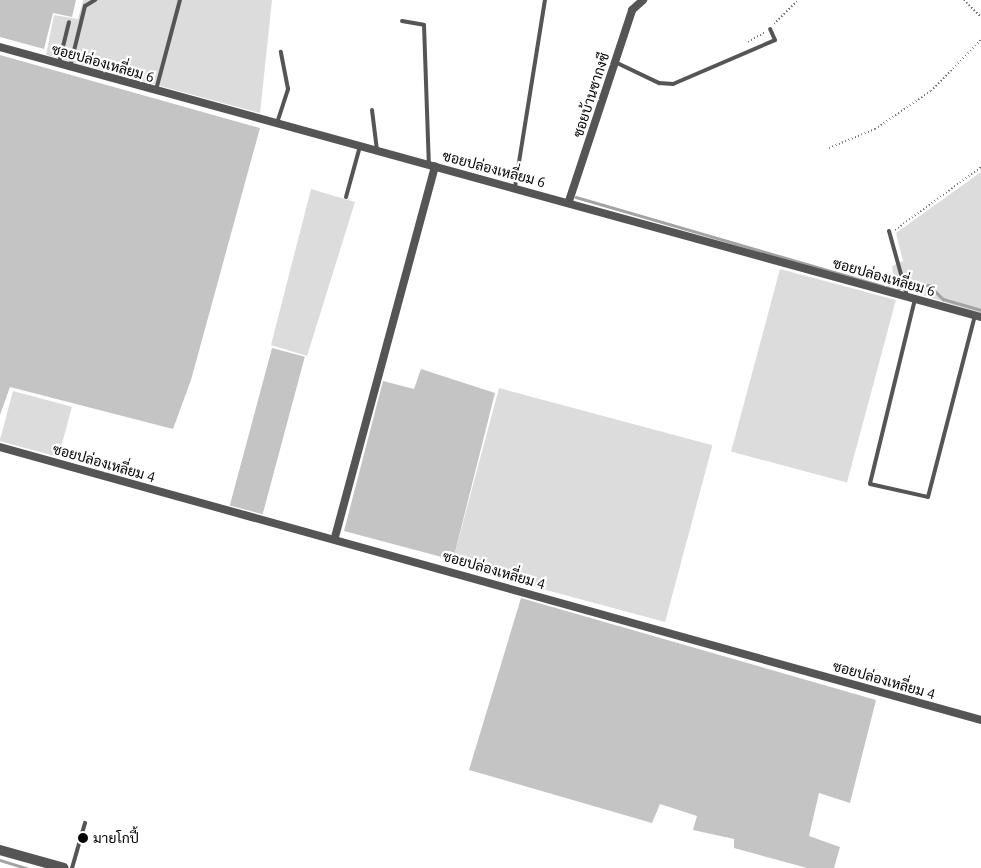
<!DOCTYPE html>
<html>
<head>
<meta charset="utf-8">
<style>
  body { margin:0 }
  #map { position:relative; width:981px; height:868px; overflow:hidden; background:#fff; font-family:Ubuntu,Sarabun,sans-serif }
  div>[style] { position:absolute }
  .green>* { inset:0; background:#dcdcdc; transform-origin:0 0 }
  .stream>* { height:2.5px; margin:-1.25px; padding:0 1.25px; transform-origin:1.25px; border-radius:1.25px; background:#a3a3a3 }
  .building>* { inset:0; background:#c4c4c4; transform-origin:0 0 }
  .path>* { height:2px; margin-top:-1px; transform-origin:0; background:repeating-linear-gradient(90deg,#777 0 1px,transparent 0 3.5px) }
  .service>* { height:4px; margin:-2px; padding:0 2px; transform-origin:2px; border-radius:2px; background:#555 }
  .minor>* { height:8px; margin:-4px; padding:0 4px; transform-origin:4px; border-radius:4px; background:#555 }
  .tertiary>* { height:10px; margin:-5px; padding:0 5px; transform-origin:5px; border-radius:5px; background:#555 }
  .dots>* { width:14px; height:14px; translate:-50% -50%; box-sizing:border-box; border:2px solid #fff; border-radius:50% }
  span { translate:-50% -50%; white-space:nowrap; text-align:center; line-height:1.15; -webkit-text-stroke:4.5px #fff; paint-order:stroke }
  .street-label { font-size:14px; color:#000 }
  .poi-label { font-size:14px; color:#000 }
  .left { translate:0 -50%; text-align:left }
</style>
</head>
<body>
<div id="map">
  <div class="green">
    <i style="clip-path:polygon(83px 0,272px 0,260px 113px,46px 55px,54px 15px,78px 19px)"></i>
    <i style="clip-path:polygon(981px 172px,981px 314px,895px 286px,892px 266px,903px 261px,896px 233px)"></i>
    <i style="clip-path:polygon(311px 189px,355px 202px,307px 356px,271px 345px)"></i>
    <i style="left:780px;top:269px;width:120px;height:189px;rotate:15deg"></i>
    <i style="left:499px;top:388px;width:221px;height:183px;rotate:15deg"></i>
    <i style="left:13px;top:391px;width:61px;height:52px;rotate:15deg"></i>
  </div>
  <div class="stream">
    <i style="left:576px;top:197px;width:334px;rotate:16.2deg"></i>
    <i style="left:897px;top:290px;width:12px;rotate:-31deg"></i>
    <i style="left:907px;top:284px;width:22px;rotate:3deg"></i>
    <i style="left:929px;top:285px;width:20px;rotate:45deg"></i>
    <i style="left:943px;top:299px;width:40px;rotate:16deg"></i>
    <i style="left:0;top:860px;width:28px;rotate:17deg"></i>
  </div>
  <div class="building">
    <i style="clip-path:polygon(0 0,76px 0,72px 17px,53px 13px,44px 49px,0 37px)"></i>
    <i style="clip-path:polygon(0 55px,260px 128px,191px 380px,173px 429px,10px 387px,0 415px)"></i>
    <i style="left:272px;top:348px;width:34px;height:163px;rotate:15deg"></i>
    <i style="clip-path:polygon(421px 369px,495px 393px,453px 560px,344px 531px,383px 381px,414px 389px)"></i>
    <i style="clip-path:polygon(521px 598px,876px 700px,850px 803px,819px 793px,809px 836px,840px 847px,834px 868px,807px 868px,734px 848px,734px 839px,693px 830px,697px 816px,660px 804px,652px 823px,469px 770px)"></i>
  </div>
  <div class="path">
    <i style="left:964px;top:0;width:24px;rotate:45deg"></i>
    <i style="left:774px;top:24px;width:34px;rotate:-45deg"></i>
    <i style="left:748px;top:42px;width:20px;rotate:-30deg"></i>
    <i style="left:829px;top:148px;width:50px;rotate:-22.4deg"></i>
    <i style="left:875px;top:129px;width:68px;rotate:-34.2deg"></i>
    <i style="left:931px;top:91px;width:71px;rotate:-45.6deg"></i>
    <i style="left:895px;top:230px;width:107px;rotate:-36.2deg"></i>
  </div>
  <div class="service">
    <i style="left:402px;top:21px;width:22px;rotate:10deg"></i>
    <i style="left:424px;top:25px;width:140px;rotate:88deg"></i>
    <i style="left:615px;top:62px;width:49px;rotate:25.5deg"></i>
    <i style="left:659px;top:83px;width:14px;rotate:4deg"></i>
    <i style="left:673px;top:84px;width:111px;rotate:-23.3deg"></i>
    <i style="left:775px;top:40px;width:12px;rotate:-114deg"></i>
    <i style="left:59px;top:63px;width:42px;rotate:-76.3deg"></i>
    <i style="left:70px;top:67px;width:63px;rotate:-76.2deg"></i>
    <i style="left:85px;top:6px;width:12px;rotate:-31deg"></i>
    <i style="left:156px;top:90px;width:93px;rotate:-75.1deg"></i>
    <i style="left:372px;top:110px;width:40px;rotate:82.9deg"></i>
    <i style="left:277px;top:123px;width:36px;rotate:-72deg"></i>
    <i style="left:288px;top:89px;width:38px;rotate:-101deg"></i>
    <i style="left:515px;top:187px;width:189px;rotate:-80.9deg"></i>
    <i style="left:346px;top:197px;width:53px;rotate:-74.6deg"></i>
    <i style="left:889px;top:231px;width:67px;rotate:74.5deg"></i>
    <i style="left:915px;top:299px;width:190px;rotate:103.7deg"></i>
    <i style="left:870px;top:484px;width:59px;rotate:12.6deg"></i>
    <i style="left:928px;top:497px;width:188px;rotate:-75.5deg"></i>
    <i style="left:72px;top:868px;width:47px;rotate:-73.9deg"></i>
  </div>
  <div class="minor">
    <i style="left:0;top:47px;width:1017px;rotate:15.39deg"></i>
    <i style="left:569px;top:201px;width:201px;rotate:-71.7deg"></i>
    <i style="left:632px;top:10px;width:15px;rotate:-42deg"></i>
    <i style="left:0;top:447px;width:1018px;rotate:15.55deg"></i>
    <i style="left:335px;top:537px;width:384px;rotate:-74.9deg"></i>
  </div>
  <div class="tertiary">
    <i style="left:0;top:850px;width:66px;rotate:15.7deg"></i>
  </div>
  <div class="dots">
    <i style="left:83px;top:838px;background:#000"></i>
  </div>
  <div class="street-label">
    <span style="left:103px;top:63px;rotate:16deg">ซอยปล่องเหลี่ยม 6</span>
    <span style="left:591px;top:95px;rotate:-72deg">ซอยบ้านซากงซี</span>
    <span style="left:494px;top:169px;rotate:15deg">ซอยปล่องเหลี่ยม 6</span>
    <span style="left:884px;top:277px;rotate:16deg">ซอยปล่องเหลี่ยม 6</span>
    <span style="left:104px;top:463px;rotate:16deg">ซอยปล่องเหลี่ยม 4</span>
    <span style="left:494px;top:570px;rotate:16deg">ซอยปล่องเหลี่ยม 4</span>
    <span style="left:884px;top:680px;rotate:16deg">ซอยปล่องเหลี่ยม 4</span>
  </div>
  <div class="poi-label">
    <span class="left" style="left:93px;top:838px">มายโกปี้</span>
  </div>
</div>
</body>
</html>
